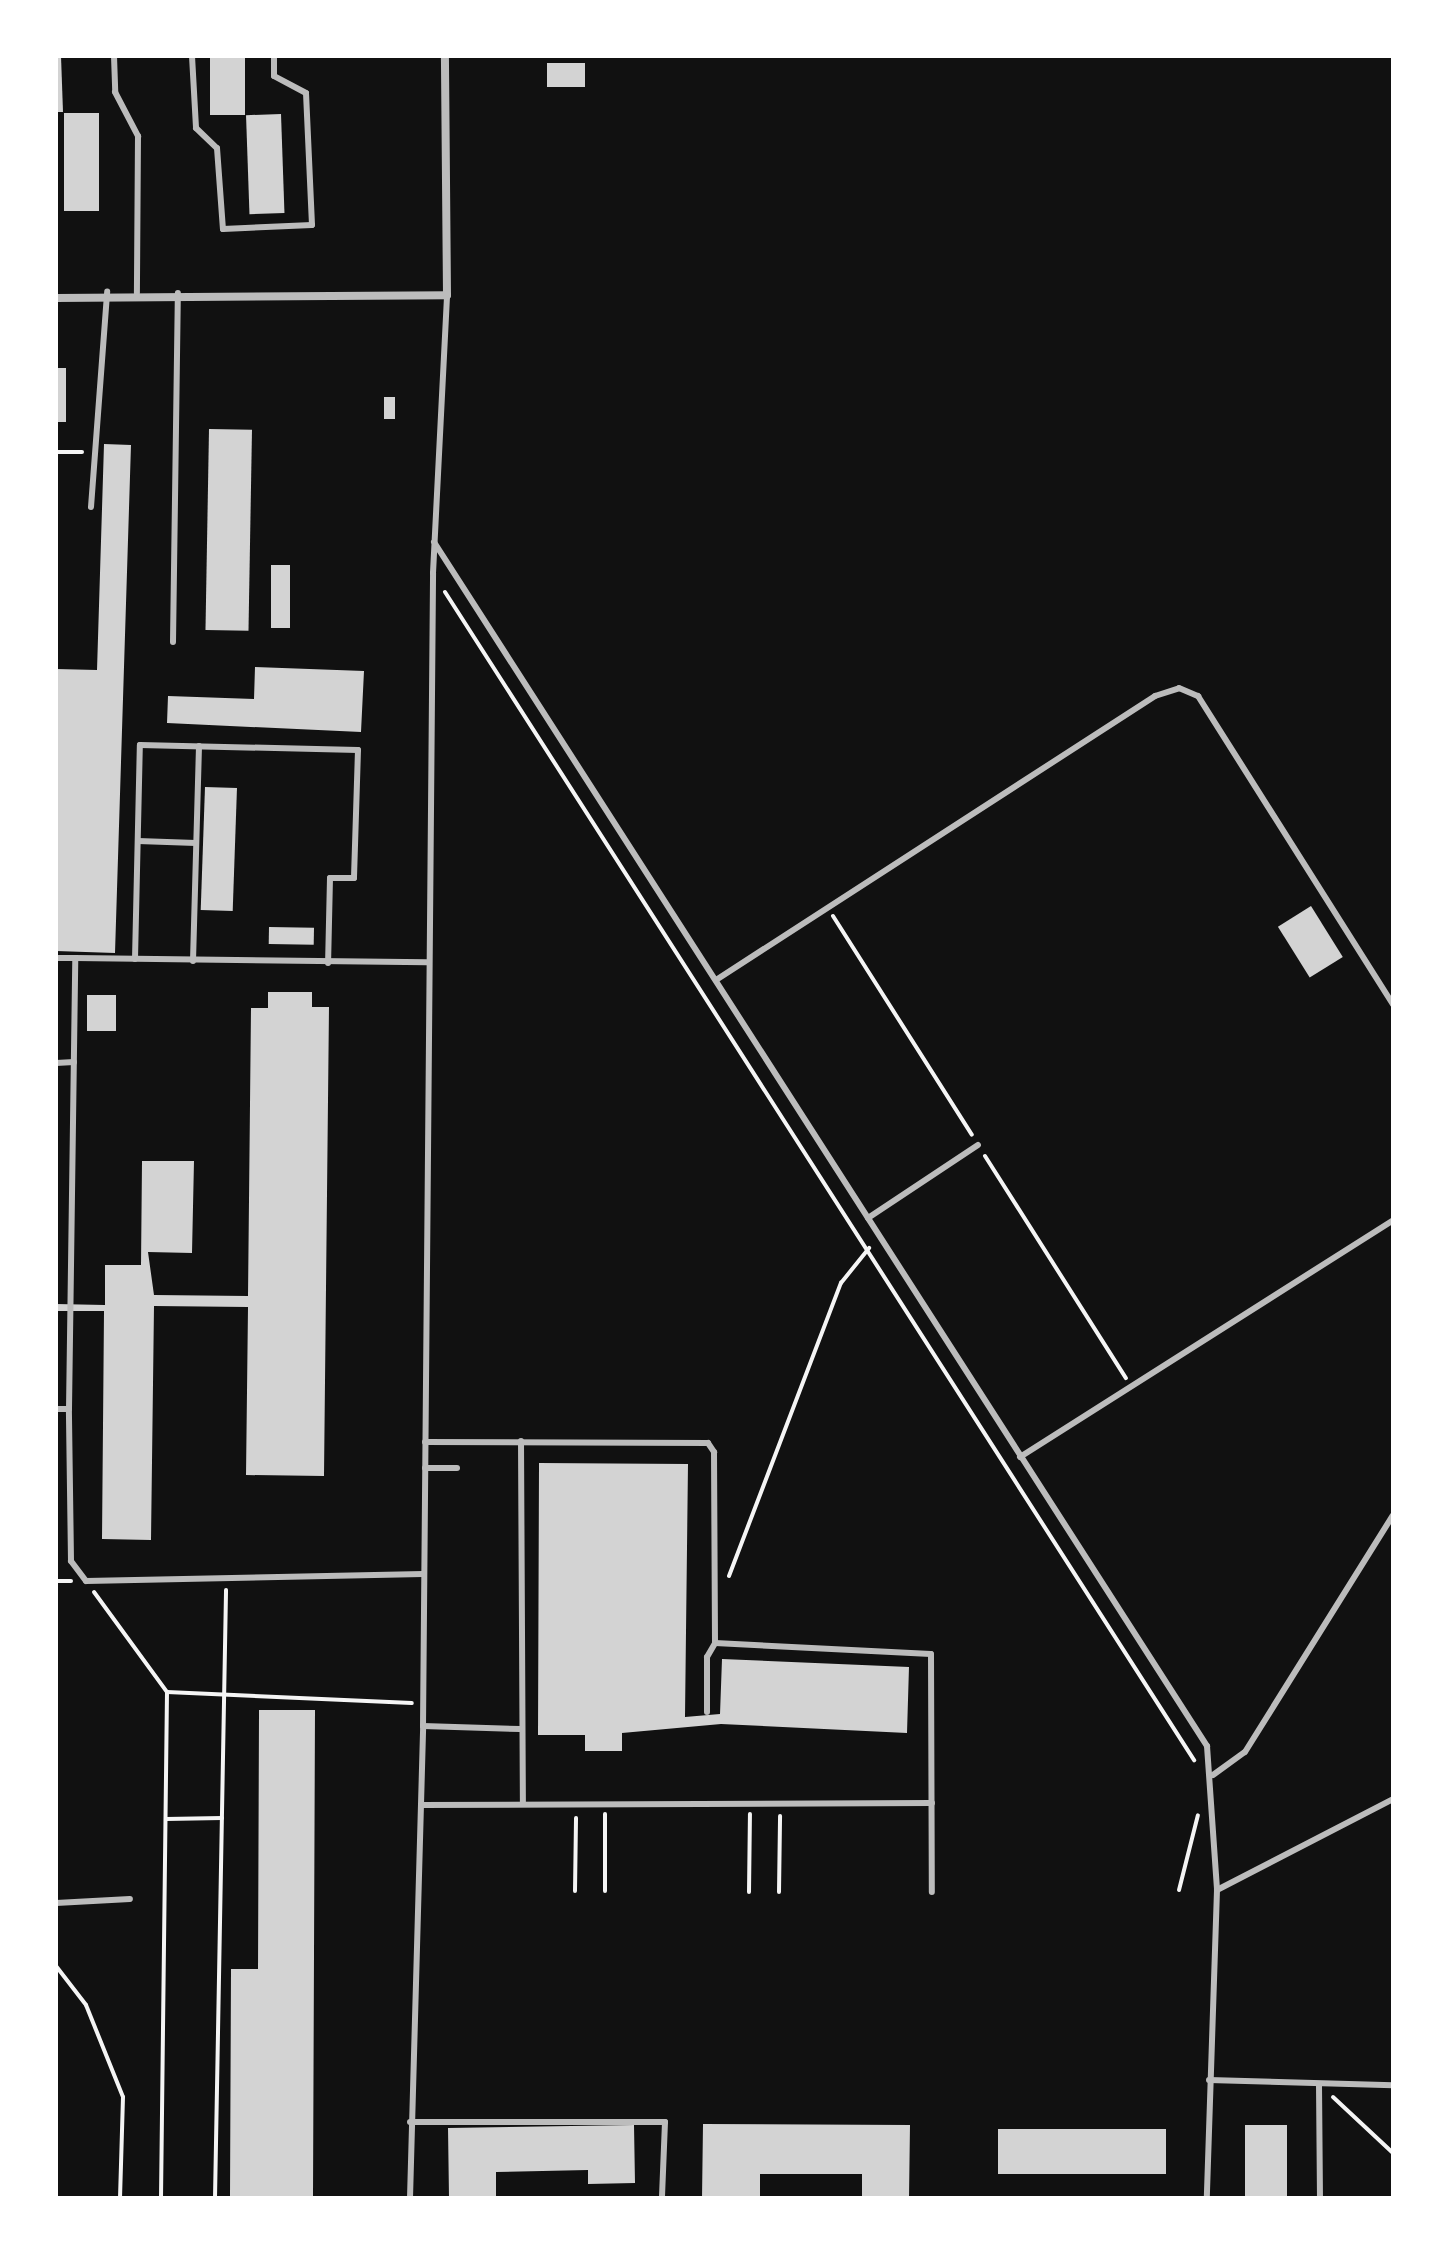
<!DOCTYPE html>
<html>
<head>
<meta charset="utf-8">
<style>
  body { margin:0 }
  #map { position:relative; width:1449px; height:2254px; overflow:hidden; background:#111; font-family:Overpass,sans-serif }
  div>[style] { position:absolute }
  .building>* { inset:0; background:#d3d3d3; transform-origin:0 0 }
  .path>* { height:4px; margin:-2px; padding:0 2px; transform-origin:2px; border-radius:2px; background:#f5f5f5 }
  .service>* { height:6px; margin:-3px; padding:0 3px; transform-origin:3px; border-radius:3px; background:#bcbcbc }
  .minor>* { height:8px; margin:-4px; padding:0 4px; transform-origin:4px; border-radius:4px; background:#bcbcbc }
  span { translate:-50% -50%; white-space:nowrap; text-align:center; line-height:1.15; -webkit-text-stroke:8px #fff; paint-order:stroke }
  .frame { position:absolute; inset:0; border:58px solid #fff; pointer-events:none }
</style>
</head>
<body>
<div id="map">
  <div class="building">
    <i style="clip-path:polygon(56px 56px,61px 56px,63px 112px,56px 112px)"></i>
    <i style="left:210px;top:56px;width:35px;height:59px"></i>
    <i style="left:547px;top:63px;width:38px;height:24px"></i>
    <i style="left:64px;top:113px;width:35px;height:98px"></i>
    <i style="left:281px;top:114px;width:99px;height:35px;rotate:88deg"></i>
    <i style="left:56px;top:368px;width:10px;height:54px"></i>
    <i style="left:384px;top:397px;width:11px;height:22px"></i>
    <i style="left:209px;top:429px;width:43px;height:201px;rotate:1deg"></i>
    <i style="clip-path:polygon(104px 444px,131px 445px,115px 953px,56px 951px,56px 669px,97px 670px)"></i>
    <i style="left:271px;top:565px;width:19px;height:63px"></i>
    <i style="clip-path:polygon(255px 667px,364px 671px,361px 732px,167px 723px,168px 696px,254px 699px)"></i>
    <i style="left:205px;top:787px;width:32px;height:123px;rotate:2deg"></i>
    <i style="left:1311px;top:906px;width:60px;height:39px;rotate:58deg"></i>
    <i style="left:269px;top:927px;width:45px;height:17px;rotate:1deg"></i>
    <i style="clip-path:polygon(268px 992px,312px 992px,312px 1007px,329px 1007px,324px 1476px,246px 1475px,248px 1307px,154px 1306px,151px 1540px,102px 1539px,104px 1311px,56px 1311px,56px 1304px,105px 1305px,105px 1265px,141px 1265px,142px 1161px,194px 1161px,192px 1253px,148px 1252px,154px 1295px,248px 1296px,251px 1008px,268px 1008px)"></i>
    <i style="left:87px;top:995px;width:29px;height:36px"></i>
    <i style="clip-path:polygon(539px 1463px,688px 1464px,685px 1717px,720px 1714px,722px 1659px,909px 1667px,907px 1733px,721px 1724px,622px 1733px,622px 1751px,585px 1751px,585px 1735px,538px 1735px)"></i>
    <i style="clip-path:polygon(259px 1710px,315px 1710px,313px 2198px,230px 2198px,231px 1969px,258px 1969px)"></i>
    <i style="clip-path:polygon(703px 2124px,910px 2125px,909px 2198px,862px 2198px,862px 2174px,760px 2174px,760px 2198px,702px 2198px)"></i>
    <i style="clip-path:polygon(634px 2125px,635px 2183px,588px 2184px,588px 2170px,496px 2172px,496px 2198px,449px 2198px,448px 2128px)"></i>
    <i style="left:1245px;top:2125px;width:42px;height:73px"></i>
    <i style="left:1166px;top:2129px;width:45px;height:168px;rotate:90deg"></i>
  </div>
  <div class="path">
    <i style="left:56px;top:452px;width:26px"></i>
    <i style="left:445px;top:592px;width:1388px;rotate:57.33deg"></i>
    <i style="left:833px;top:916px;width:259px;rotate:57.6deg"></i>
    <i style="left:985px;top:1156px;width:263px;rotate:57.6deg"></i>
    <i style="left:729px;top:1576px;width:314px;rotate:-69.1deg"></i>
    <i style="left:841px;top:1283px;width:45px;rotate:-51.3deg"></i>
    <i style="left:56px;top:1581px;width:15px"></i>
    <i style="left:94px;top:1592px;width:124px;rotate:53.9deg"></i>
    <i style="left:167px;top:1692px;width:506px;rotate:90.68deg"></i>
    <i style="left:167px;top:1692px;width:245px;rotate:2.6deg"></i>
    <i style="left:166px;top:1819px;width:56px;rotate:-1deg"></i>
    <i style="left:1179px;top:1890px;width:77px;rotate:-75.8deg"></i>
    <i style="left:575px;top:1891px;width:73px;rotate:-89.2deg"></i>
    <i style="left:605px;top:1891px;width:77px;rotate:-90deg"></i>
    <i style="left:749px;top:1892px;width:78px;rotate:-89.3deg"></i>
    <i style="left:779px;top:1892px;width:76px;rotate:-89.2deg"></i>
    <i style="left:56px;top:1966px;width:49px;rotate:52.4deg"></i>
    <i style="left:86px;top:2005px;width:99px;rotate:68.1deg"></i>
    <i style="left:123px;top:2097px;width:101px;rotate:91.7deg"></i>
    <i style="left:1333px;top:2097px;width:82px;rotate:43deg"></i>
    <i style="left:215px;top:2198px;width:608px;rotate:-88.96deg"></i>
  </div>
  <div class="service">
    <i style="left:114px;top:56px;width:36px;rotate:88deg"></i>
    <i style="left:115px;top:92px;width:50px;rotate:62.4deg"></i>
    <i style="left:138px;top:136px;width:157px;rotate:90.4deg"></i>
    <i style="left:192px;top:56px;width:72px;rotate:86.8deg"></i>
    <i style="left:196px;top:128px;width:29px;rotate:44deg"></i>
    <i style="left:217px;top:148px;width:81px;rotate:85.8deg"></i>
    <i style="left:223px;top:229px;width:89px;rotate:-2.6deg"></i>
    <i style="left:312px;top:225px;width:132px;rotate:-92.6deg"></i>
    <i style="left:306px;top:93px;width:36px;rotate:-152deg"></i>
    <i style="left:274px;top:76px;width:20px;rotate:-90deg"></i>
    <i style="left:91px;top:507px;width:216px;rotate:-85.7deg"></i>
    <i style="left:434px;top:542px;width:1431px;rotate:57.3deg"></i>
    <i style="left:1207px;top:1746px;width:144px;rotate:86deg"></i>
    <i style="left:1217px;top:1890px;width:308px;rotate:91.9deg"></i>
    <i style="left:173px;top:642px;width:349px;rotate:-89.2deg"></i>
    <i style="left:138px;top:841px;width:58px;rotate:2deg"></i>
    <i style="left:56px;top:958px;width:19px"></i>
    <i style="left:135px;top:959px;width:214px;rotate:-88.7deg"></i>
    <i style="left:140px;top:745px;width:218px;rotate:1.3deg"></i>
    <i style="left:358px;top:750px;width:128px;rotate:91.8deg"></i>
    <i style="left:354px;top:878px;width:24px;rotate:180deg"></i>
    <i style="left:330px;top:878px;width:85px;rotate:91.3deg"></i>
    <i style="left:193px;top:961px;width:215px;rotate:-88.4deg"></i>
    <i style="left:716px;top:980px;width:523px;rotate:-32.9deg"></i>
    <i style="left:1155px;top:696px;width:25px;rotate:-18deg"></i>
    <i style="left:1179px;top:688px;width:21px;rotate:23deg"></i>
    <i style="left:1198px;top:696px;width:365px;rotate:57.7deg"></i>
    <i style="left:56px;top:1063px;width:18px;rotate:-3deg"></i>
    <i style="left:868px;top:1218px;width:132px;rotate:-33.6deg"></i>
    <i style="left:56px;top:1409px;width:13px"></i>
    <i style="left:521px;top:1441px;width:362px;rotate:89.7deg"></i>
    <i style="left:425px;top:1442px;width:283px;rotate:0.2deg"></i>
    <i style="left:708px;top:1443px;width:11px;rotate:56deg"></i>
    <i style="left:714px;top:1452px;width:191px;rotate:89.7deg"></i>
    <i style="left:715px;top:1643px;width:216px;rotate:2.9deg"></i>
    <i style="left:931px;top:1654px;width:238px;rotate:89.8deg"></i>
    <i style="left:1020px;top:1457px;width:442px;rotate:-32.4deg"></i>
    <i style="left:425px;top:1468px;width:32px"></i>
    <i style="left:423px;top:1574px;width:337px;rotate:178.8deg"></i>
    <i style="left:86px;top:1581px;width:25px;rotate:-127deg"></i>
    <i style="left:71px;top:1561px;width:152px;rotate:-90.8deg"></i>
    <i style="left:69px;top:1409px;width:451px;rotate:-89.2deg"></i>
    <i style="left:75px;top:958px;width:352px;rotate:0.7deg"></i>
    <i style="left:707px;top:1712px;width:55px;rotate:-90deg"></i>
    <i style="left:707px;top:1657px;width:16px;rotate:-60deg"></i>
    <i style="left:423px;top:1726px;width:97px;rotate:1.8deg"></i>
    <i style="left:1213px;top:1775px;width:39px;rotate:-36deg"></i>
    <i style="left:1245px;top:1752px;width:279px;rotate:-58deg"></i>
    <i style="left:421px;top:1805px;width:511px;rotate:-0.22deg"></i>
    <i style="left:1217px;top:1890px;width:198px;rotate:-27.3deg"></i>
    <i style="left:56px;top:1903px;width:74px;rotate:-3.1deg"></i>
    <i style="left:1209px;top:2080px;width:184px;rotate:1.6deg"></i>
    <i style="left:1319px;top:2085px;width:113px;rotate:89.5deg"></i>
    <i style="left:410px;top:2122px;width:255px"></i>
    <i style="left:665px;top:2122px;width:76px;rotate:92.3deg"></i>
    <i style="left:410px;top:2198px;width:472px;rotate:-88.4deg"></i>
    <i style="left:423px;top:1726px;width:1153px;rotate:-89.5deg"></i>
    <i style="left:433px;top:573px;width:278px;rotate:-87.1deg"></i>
  </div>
  <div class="minor">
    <i style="left:56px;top:298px;width:391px;rotate:-0.4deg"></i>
    <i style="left:447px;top:295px;width:239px;rotate:-90.5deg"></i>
  </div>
  <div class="frame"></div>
</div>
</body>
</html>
